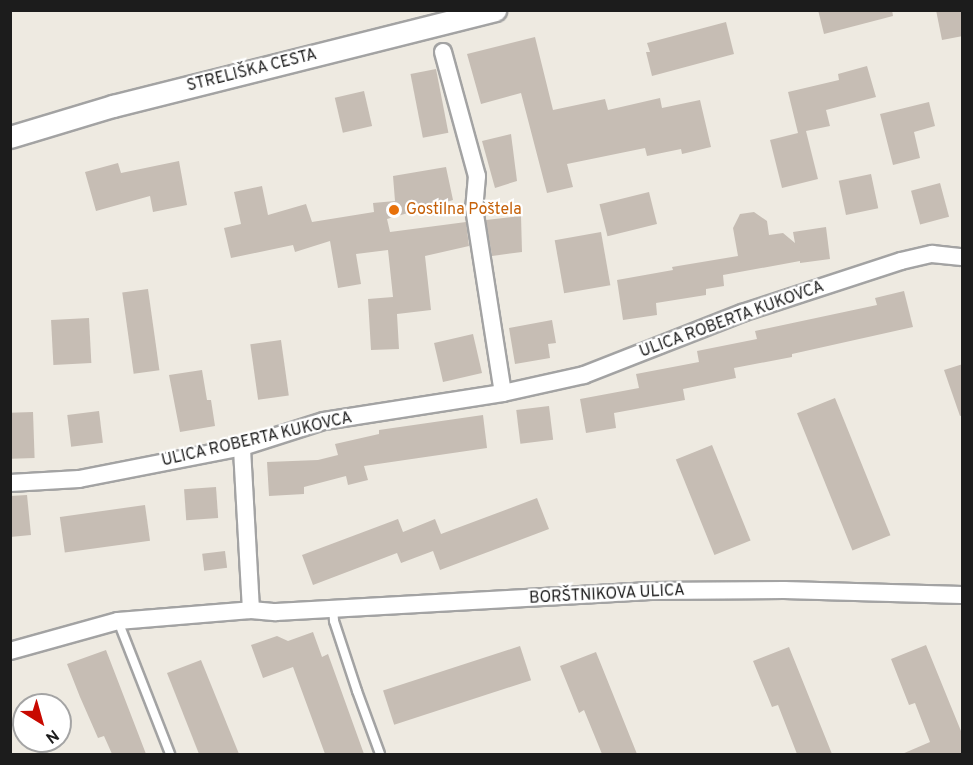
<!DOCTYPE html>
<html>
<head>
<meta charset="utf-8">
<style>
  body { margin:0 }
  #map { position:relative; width:973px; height:765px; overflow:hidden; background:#eeeae1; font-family:Overpass,sans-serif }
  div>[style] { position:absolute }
  .building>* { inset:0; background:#c6bdb4; transform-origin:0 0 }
  .roads { filter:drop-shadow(2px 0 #a3a3a3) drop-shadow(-2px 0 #a3a3a3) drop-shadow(0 2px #a3a3a3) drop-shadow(0 -2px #a3a3a3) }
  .service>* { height:8px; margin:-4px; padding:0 4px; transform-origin:4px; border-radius:4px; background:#fff }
  .minor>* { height:16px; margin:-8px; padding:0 8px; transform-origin:8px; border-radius:8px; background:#fff }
  .tertiary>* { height:21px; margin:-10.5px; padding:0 10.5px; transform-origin:10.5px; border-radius:10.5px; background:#fff }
  .dots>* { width:16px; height:16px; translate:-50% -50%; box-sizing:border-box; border:3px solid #fff; border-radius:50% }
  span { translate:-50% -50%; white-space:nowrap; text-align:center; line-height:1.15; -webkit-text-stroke:4.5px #fff; paint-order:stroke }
  .street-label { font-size:16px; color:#1c1c1c }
  .food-label { font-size:16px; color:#c56008 }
  .left { translate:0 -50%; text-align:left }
  .frame { position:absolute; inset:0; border:12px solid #1c1c1c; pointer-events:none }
  .north { position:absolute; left:12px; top:693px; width:60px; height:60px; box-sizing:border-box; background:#fff; border:2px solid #a4a4a4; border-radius:50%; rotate:143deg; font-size:16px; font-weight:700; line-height:24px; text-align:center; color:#1c1c1c }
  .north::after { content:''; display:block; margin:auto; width:21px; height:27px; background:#c80900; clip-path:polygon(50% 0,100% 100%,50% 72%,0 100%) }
</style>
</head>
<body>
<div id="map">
  <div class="building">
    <i style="clip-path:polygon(818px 10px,892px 10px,893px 16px,824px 34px)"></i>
    <i style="clip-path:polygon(936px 10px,963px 10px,963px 36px,942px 40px)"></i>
    <i style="clip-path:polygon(726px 22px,734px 54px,652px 76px,646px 52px,650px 52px,647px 43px)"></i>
    <i style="clip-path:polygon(535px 37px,553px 110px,605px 99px,608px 110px,660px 98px,662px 108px,700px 100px,711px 147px,682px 154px,681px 149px,647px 156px,645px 148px,567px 164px,573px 187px,547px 193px,521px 93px,481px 104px,467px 54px)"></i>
    <i style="clip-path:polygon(867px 66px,876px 97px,826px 110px,830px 126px,806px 131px,818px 179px,782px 188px,770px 140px,798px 133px,788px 92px,839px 80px,838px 74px)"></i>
    <i style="left:436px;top:69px;width:65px;height:26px;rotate:79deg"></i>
    <i style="left:364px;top:91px;width:36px;height:30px;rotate:77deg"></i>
    <i style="clip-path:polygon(929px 102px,935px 126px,914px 132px,920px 158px,893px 165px,880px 114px)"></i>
    <i style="clip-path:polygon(511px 134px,517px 181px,495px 188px,482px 141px)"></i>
    <i style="clip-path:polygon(179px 161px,187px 205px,153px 212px,150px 196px,96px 211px,85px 172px,118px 163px,121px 173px)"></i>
    <i style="clip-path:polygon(446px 167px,453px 200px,387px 219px,390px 232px,466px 222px,469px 246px,425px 256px,431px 310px,397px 314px,399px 349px,371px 350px,368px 299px,393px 297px,388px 250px,356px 254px,361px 284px,338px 288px,330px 241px,295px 252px,293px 245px,231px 258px,224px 228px,241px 224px,234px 192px,262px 186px,268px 215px,306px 204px,312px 222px,374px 212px,373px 203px,395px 201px,393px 176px)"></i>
    <i style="left:871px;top:174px;width:35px;height:33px;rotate:78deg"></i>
    <i style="left:940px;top:183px;width:35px;height:30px;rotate:75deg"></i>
    <i style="left:649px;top:192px;width:33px;height:51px;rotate:76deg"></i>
    <i style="clip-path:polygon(754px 212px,767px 221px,769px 235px,783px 233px,795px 243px,793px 232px,826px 227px,830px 259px,800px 263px,800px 261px,723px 275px,724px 286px,706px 289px,706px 295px,656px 303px,657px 315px,623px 320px,617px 280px,673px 270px,672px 267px,738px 256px,733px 228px,740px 214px)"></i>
    <i style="clip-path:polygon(521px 216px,522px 252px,492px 256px,486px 220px)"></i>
    <i style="left:601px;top:232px;width:54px;height:47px;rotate:80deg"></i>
    <i style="left:148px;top:289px;width:82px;height:26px;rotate:82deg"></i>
    <i style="clip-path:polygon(904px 291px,913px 327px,792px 354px,792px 357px,734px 368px,736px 378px,683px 389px,685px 400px,614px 413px,616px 428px,586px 433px,580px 399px,639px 388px,636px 374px,699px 362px,697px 351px,757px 339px,755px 331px,877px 305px,875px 298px)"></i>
    <i style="left:89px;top:318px;width:45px;height:38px;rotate:87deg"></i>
    <i style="clip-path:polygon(552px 320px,556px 343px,548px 344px,550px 358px,515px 364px,509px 328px)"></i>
    <i style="left:473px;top:334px;width:40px;height:40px;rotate:77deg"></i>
    <i style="left:281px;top:340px;width:56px;height:31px;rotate:82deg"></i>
    <i style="clip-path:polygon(963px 364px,963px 415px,960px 416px,944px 370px)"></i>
    <i style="clip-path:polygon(202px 370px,207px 400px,211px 400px,215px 426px,180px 432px,169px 375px)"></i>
    <i style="left:835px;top:398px;width:148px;height:41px;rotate:68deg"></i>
    <i style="left:549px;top:406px;width:34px;height:33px;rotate:83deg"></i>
    <i style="left:99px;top:411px;width:32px;height:32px;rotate:83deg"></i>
    <i style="left:33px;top:412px;width:46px;height:23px;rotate:88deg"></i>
    <i style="clip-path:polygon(483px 415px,487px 448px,364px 466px,368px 480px,348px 485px,346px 476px,304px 487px,304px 494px,269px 496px,267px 462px,318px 460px,338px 455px,335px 444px,379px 434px,379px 430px)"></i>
    <i style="left:712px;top:445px;width:103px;height:39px;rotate:68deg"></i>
    <i style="left:216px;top:487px;width:31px;height:32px;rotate:86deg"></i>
    <i style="clip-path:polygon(27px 495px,31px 535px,10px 537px,10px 496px)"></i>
    <i style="clip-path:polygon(537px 498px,549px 529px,440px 570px,433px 551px,401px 563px,397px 553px,313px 585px,302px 555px,398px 519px,403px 532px,435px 519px,441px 534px)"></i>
    <i style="left:145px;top:505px;width:36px;height:86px;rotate:82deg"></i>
    <i style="left:225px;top:551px;width:17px;height:23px;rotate:83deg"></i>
    <i style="clip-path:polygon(313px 632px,322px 657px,328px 654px,364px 754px,325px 754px,293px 667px,263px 678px,251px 645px,277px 636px,288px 641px)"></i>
    <i style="clip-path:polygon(926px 645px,963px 736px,963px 754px,902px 754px,930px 742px,915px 703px,909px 705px,891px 659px)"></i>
    <i style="left:520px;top:646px;width:36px;height:144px;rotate:72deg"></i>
    <i style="clip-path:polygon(789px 647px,832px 754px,797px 754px,778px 705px,772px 707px,753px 661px)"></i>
    <i style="clip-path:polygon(106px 650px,146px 754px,112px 754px,104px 736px,98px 738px,80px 697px,67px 664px)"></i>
    <i style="clip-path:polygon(596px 652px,637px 754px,602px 754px,584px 710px,579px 713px,560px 666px)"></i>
    <i style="clip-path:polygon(201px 660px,239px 754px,199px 754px,167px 673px)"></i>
  </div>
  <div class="roads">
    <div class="service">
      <i style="left:333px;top:609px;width:12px;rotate:85deg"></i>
      <i style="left:334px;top:621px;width:74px;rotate:71.8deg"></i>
      <i style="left:357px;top:691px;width:67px;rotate:69.9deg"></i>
      <i style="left:118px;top:621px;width:143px;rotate:68.6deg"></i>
    </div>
    <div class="minor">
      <i style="left:443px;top:52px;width:129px;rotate:74.7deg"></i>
      <i style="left:477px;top:176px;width:32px;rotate:95deg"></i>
      <i style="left:474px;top:208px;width:187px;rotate:81.1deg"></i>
      <i style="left:10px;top:483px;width:69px;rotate:-3.3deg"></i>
      <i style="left:79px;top:479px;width:166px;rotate:-11.1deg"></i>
      <i style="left:242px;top:447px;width:86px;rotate:-17.6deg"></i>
      <i style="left:324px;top:421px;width:181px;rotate:-8.9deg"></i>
      <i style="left:503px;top:393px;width:83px;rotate:-12.5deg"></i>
      <i style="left:584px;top:375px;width:170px;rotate:-21.4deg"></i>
      <i style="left:742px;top:313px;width:167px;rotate:-18.1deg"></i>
      <i style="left:901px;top:261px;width:32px;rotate:-13deg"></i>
      <i style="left:932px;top:254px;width:30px;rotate:6deg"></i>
      <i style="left:251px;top:610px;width:25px;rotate:5deg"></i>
      <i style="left:276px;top:612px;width:375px;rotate:-3.2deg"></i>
      <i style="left:650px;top:591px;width:134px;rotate:-0.4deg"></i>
      <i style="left:784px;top:590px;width:178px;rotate:1.6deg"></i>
      <i style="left:10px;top:651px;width:112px;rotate:-15.5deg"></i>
      <i style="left:118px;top:621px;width:133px;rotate:-4.7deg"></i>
      <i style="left:251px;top:610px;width:163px;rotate:-93.2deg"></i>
    </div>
    <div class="tertiary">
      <i style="left:10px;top:137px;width:108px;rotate:-16.8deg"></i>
      <i style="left:113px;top:106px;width:394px;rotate:-14.1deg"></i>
    </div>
  </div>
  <div class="dots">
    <i style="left:394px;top:210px;background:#e8710a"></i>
  </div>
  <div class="street-label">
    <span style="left:252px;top:71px;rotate:-14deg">STRELIŠKA CESTA</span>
    <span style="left:732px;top:320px;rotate:-20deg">ULICA ROBERTA KUKOVCA</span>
    <span style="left:257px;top:440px;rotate:-13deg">ULICA ROBERTA KUKOVCA</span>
    <span style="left:607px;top:595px;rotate:-3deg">BORŠTNIKOVA ULICA</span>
  </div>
  <div class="food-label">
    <span class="left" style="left:406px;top:210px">Gostilna Poštela</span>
  </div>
  <div class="frame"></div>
  <div class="north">N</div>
</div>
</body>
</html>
